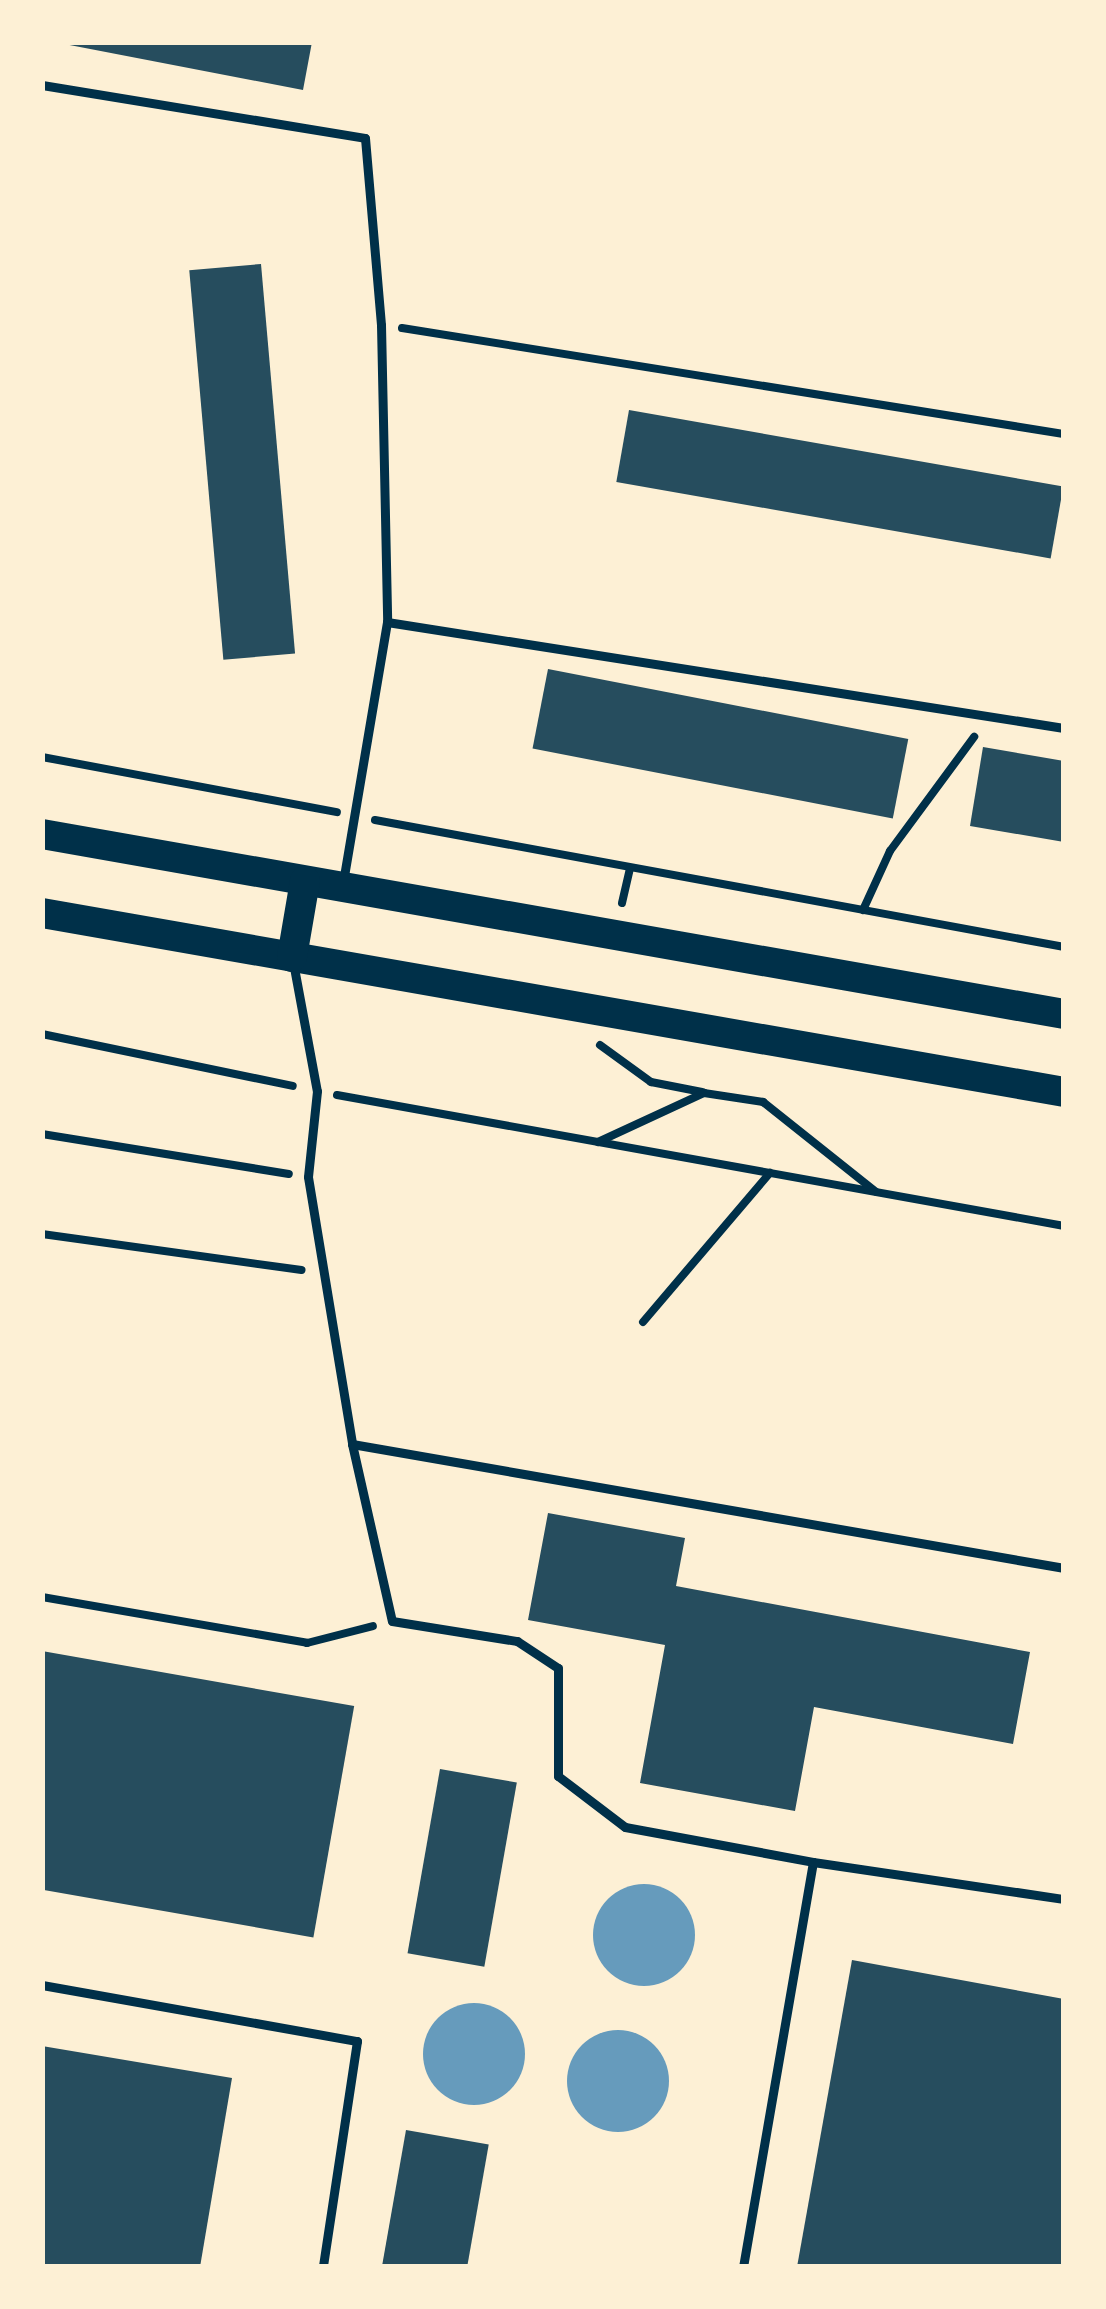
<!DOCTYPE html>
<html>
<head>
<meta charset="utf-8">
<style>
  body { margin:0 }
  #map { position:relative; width:1106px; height:2309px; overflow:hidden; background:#fdf0d5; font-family:"Fira Sans",sans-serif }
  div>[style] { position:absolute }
  .water>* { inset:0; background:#669bbc }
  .round { border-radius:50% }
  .building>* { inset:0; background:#264d5e; transform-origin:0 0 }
  .path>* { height:8px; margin:-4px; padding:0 4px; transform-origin:4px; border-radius:4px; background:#003049 }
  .service>* { height:9px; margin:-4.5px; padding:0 4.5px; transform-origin:4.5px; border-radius:4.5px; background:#003049 }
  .primary>* { height:30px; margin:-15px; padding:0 15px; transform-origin:15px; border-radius:15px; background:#003049 }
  span { translate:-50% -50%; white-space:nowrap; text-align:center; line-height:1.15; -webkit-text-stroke:12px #fdf0d5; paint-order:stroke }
  .frame { position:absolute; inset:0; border:45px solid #fdf0d5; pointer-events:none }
</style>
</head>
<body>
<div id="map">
  <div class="water">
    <i class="round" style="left:593px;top:1884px;width:102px;height:102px"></i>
    <i class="round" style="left:423px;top:2003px;width:102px;height:102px"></i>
    <i class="round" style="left:567px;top:2030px;width:102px;height:102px"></i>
  </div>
  <div class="building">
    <i style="clip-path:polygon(54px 42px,312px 42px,303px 90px)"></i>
    <i style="left:261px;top:264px;width:391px;height:72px;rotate:85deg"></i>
    <i style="left:629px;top:410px;width:441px;height:73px;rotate:10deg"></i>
    <i style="left:548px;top:669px;width:367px;height:81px;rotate:11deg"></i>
    <i style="clip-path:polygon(983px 747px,1064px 761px,1064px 842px,970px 826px)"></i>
    <i style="clip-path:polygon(548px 1513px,685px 1538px,676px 1586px,1030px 1652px,1013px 1744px,814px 1707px,795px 1811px,640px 1783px,665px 1645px,528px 1620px)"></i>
    <i style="left:42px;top:1651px;width:317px;height:235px;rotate:10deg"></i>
    <i style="left:440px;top:1769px;width:78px;height:187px;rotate:10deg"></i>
    <i style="clip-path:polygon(852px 1960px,1064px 1999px,1064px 2267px,797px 2267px)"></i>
    <i style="clip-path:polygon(42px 2046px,232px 2078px,200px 2267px,42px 2267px)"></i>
    <i style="left:406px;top:2130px;width:84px;height:139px;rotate:10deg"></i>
  </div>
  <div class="path">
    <i style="left:402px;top:328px;width:670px;rotate:9.1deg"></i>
    <i style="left:42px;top:757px;width:300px;rotate:10.6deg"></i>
    <i style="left:375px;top:820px;width:701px;rotate:10.44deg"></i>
    <i style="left:622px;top:903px;width:36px;rotate:-77deg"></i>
    <i style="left:863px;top:910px;width:65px;rotate:-65.4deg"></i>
    <i style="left:890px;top:851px;width:142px;rotate:-53.6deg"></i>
    <i style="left:42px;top:1034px;width:256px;rotate:11.7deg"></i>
    <i style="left:600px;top:1045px;width:63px;rotate:36deg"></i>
    <i style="left:651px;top:1082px;width:52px;rotate:11.1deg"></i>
    <i style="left:337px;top:1095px;width:739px;rotate:10.21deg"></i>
    <i style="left:42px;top:1134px;width:250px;rotate:9.2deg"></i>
    <i style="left:598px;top:1142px;width:117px;rotate:-24.8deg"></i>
    <i style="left:704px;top:1093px;width:60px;rotate:8.7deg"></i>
    <i style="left:763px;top:1102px;width:144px;rotate:38.5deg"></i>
    <i style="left:42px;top:1234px;width:262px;rotate:7.9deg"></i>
    <i style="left:643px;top:1322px;width:196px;rotate:-49.6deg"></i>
    <i style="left:42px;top:1597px;width:269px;rotate:9.8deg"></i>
    <i style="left:307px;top:1643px;width:68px;rotate:-14.4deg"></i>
  </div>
  <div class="service">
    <i style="left:42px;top:85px;width:327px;rotate:9.3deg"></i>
    <i style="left:365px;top:138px;width:188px;rotate:85.1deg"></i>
    <i style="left:381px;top:325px;width:297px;rotate:88.8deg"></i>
    <i style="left:387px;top:622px;width:263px;rotate:99.6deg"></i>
    <i style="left:387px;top:622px;width:685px;rotate:8.9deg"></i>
    <i style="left:293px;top:962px;width:131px;rotate:79.5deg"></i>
    <i style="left:317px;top:1091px;width:86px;rotate:96deg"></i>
    <i style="left:308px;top:1177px;width:271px;rotate:80.6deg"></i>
    <i style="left:352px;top:1444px;width:181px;rotate:77.3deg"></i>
    <i style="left:392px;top:1621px;width:127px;rotate:9.1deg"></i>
    <i style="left:517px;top:1641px;width:49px;rotate:33.4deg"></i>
    <i style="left:558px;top:1668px;width:108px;rotate:90deg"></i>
    <i style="left:558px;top:1776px;width:84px;rotate:37.3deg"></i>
    <i style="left:625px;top:1827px;width:191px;rotate:10.5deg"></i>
    <i style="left:352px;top:1444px;width:723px;rotate:9.88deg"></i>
    <i style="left:42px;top:1985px;width:320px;rotate:10.1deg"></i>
    <i style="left:357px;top:2041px;width:229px;rotate:98.6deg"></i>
    <i style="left:743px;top:2267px;width:411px;rotate:-80.2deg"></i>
    <i style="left:813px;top:1862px;width:254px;rotate:8.4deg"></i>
  </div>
  <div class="primary">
    <i style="left:42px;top:834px;width:1038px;rotate:9.99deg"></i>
    <i style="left:42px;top:913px;width:1038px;rotate:9.93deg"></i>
    <i style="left:292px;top:957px;width:77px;rotate:-80.3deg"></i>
  </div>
  <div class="frame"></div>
</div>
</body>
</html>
